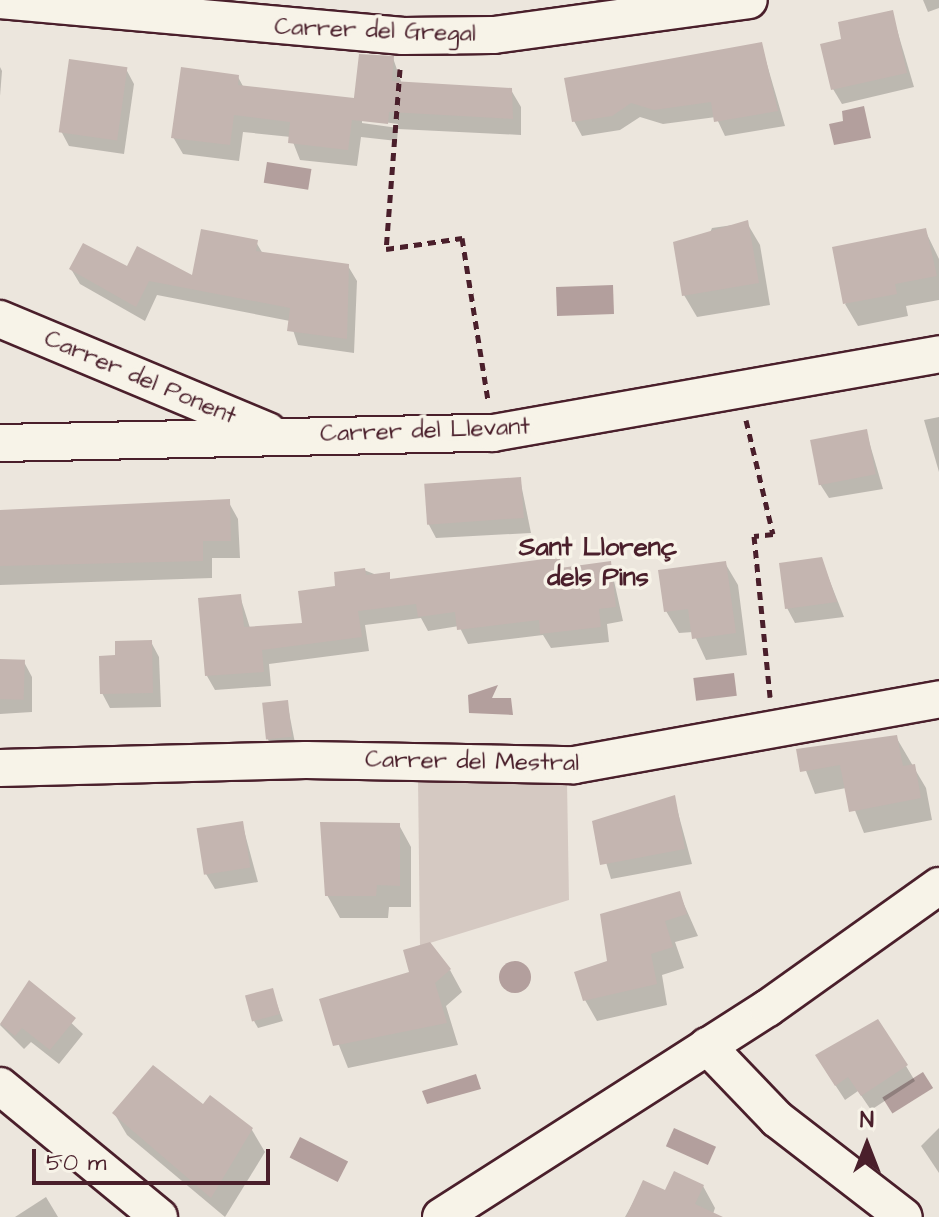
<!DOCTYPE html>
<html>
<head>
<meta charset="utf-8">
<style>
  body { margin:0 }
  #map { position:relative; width:939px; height:1217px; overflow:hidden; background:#ece6dd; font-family:"Architects Daughter",sans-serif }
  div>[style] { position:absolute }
  .green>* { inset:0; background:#d5c9c2 }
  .water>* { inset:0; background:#b39f9d; transform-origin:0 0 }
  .round { border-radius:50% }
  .shadow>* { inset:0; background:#0003 }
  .building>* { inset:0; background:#c4b5b0; transform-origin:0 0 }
  .path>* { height:5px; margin-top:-2.5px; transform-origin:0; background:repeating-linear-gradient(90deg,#4a1f2b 0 8px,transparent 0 14px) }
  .roads { filter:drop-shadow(2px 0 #4a1f2b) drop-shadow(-2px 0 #4a1f2b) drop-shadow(0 2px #4a1f2b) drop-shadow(0 -2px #4a1f2b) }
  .street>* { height:36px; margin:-18px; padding:0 18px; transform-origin:18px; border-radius:18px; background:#f7f3e8 }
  span { translate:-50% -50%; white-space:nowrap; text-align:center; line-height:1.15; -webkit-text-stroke:7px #f7f3e8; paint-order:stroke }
  .street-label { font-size:24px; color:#4a1f2b }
  .neighbourhood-label { font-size:26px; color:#4a1f2b; font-weight:700 }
  .north { position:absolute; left:827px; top:1105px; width:80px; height:80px; -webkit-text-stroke:6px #f7f3e8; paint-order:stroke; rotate:0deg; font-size:22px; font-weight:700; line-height:32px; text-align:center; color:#4a1f2b }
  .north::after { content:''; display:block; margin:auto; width:28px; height:36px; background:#4a1f2b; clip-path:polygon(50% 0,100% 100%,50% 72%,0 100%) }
  .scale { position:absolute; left:32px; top:1149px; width:238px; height:36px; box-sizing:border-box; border:4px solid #4a1f2b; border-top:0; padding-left:10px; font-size:24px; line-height:28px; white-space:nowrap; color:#4a1f2b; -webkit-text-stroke:6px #f7f3e8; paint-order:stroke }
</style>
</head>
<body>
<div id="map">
  <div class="green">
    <i style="clip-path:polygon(418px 778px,567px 782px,569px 900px,420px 946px)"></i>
  </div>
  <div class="water">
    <i style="clip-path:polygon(864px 106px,871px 138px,834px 145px,829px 124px,843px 121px,842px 111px)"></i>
    <i style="left:267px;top:162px;width:45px;height:21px;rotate:9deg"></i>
    <i style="left:613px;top:285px;width:29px;height:57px;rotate:88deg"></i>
    <i style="left:734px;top:673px;width:23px;height:41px;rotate:83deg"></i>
    <i style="clip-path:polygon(498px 685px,492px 698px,511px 698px,513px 715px,469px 713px,468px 695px)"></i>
    <i class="round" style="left:499px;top:961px;width:32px;height:32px"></i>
    <i style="left:923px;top:1072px;width:19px;height:48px;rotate:58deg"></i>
    <i style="clip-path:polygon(476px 1074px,481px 1089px,427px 1104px,422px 1091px)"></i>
    <i style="left:674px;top:1128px;width:46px;height:20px;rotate:24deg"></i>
    <i style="left:300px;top:1137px;width:54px;height:23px;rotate:27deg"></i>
  </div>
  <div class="shadow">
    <i style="clip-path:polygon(923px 0,939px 0,939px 8px,928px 12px)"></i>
    <i style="clip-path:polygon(892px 13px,914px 87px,842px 104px,833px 89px)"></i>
    <i style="clip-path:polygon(761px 44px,785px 126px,725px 136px,716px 117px,663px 124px,640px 117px,620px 130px,582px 136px,574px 121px)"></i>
    <i style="clip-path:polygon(evenodd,393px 58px,402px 84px,511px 90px,521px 107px,521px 135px,398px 129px,397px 141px,361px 137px,357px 166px,300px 160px,291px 137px,243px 132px,239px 161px,183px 154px,173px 137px,238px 77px,244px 88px,353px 100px,393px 58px,362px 119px,398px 124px,398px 128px,362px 123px,362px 119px)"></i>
    <i style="clip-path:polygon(0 67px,2px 71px,0 96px)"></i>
    <i style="clip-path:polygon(126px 69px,134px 84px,124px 154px,69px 146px,61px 131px)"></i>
    <i style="clip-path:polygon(747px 223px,760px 245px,770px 305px,697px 317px,684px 295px,712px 228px)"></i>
    <i style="clip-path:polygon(925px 230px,939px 259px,939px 300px,906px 306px,908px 316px,858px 326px,845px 304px)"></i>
    <i style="clip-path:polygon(256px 242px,263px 254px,348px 266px,357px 281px,354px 353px,298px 345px,290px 321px,157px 295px,145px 321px,80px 284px,71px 269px,193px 278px)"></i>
    <i style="clip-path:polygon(939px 417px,939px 472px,924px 420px)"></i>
    <i style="clip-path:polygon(866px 431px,883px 489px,829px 498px,820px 484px)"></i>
    <i style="clip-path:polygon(520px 479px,531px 533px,436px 538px,428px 523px)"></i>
    <i style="clip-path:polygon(228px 501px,238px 519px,240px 558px,212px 558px,212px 578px,0 585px,0 514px)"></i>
    <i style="clip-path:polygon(559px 559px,564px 569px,610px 563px,623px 621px,607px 624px,609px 642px,551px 648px,543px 635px,468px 644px,459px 626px,428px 631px,421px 618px,365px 625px,369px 651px,269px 664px,271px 686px,215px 690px,207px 676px,240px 596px,250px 628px,304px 625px,364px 570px,392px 581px)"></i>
    <i style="clip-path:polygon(821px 559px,844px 617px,795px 623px,787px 608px)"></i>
    <i style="clip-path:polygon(725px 563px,738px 585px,747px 655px,706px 660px,693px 632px,679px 633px,666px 611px)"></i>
    <i style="clip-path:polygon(151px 642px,159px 657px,161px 707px,110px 708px,102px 693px,118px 657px)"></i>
    <i style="clip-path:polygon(0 661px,24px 662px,32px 677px,32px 712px,0 714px)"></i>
    <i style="clip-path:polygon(287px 702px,295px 743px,270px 743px,266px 736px)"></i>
    <i style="clip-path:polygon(896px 737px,926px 788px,932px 820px,864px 833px,846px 788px,815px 794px,798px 750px)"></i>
    <i style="clip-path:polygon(674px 798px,692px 864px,611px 879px,594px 822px)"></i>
    <i style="clip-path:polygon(242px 823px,258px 882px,215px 889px,206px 874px)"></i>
    <i style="clip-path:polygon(399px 825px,411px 847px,411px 907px,389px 907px,388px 918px,340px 918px,327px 895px)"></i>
    <i style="clip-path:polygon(679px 893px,698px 936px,675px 942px,684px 968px,662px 975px,667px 1005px,597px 1021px,585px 1000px,609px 963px)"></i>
    <i style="clip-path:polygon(450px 970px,462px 992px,446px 1006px,458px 1045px,348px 1068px,321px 1000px)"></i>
    <i style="clip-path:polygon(29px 983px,83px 1034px,59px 1064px,31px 1042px,24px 1049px,0 1025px)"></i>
    <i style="clip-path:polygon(272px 990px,283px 1021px,258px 1028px,254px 1021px)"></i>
    <i style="clip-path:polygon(906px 1066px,915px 1081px,871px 1110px,858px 1091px,845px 1100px,826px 1071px)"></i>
    <i style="clip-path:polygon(203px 1107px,252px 1130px,265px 1152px,225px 1217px,127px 1135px,114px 1113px)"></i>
    <i style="clip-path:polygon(939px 1128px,939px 1173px,921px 1146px)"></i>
    <i style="clip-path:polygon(644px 1183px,666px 1193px,703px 1186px,715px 1208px,712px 1217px,625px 1217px)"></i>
    <i style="clip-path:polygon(46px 1197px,58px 1217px,15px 1217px)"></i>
  </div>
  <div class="building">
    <i style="clip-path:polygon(893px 10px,907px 73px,831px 90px,820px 44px,841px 39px,838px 22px)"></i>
    <i style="clip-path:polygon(762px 42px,778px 111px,714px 122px,711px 102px,654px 110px,631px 103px,612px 116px,572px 122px,564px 78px)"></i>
    <i style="clip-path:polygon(359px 54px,394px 56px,392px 81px,512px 88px,513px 119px,389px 112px,388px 124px,352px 120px,348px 150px,288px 143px,290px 122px,234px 115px,230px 145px,171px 138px,181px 67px,239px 75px,238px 85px,354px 98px,353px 106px)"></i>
    <i style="left:69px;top:59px;width:59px;height:74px;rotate:8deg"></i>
    <i style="clip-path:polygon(748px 220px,759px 283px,682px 296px,673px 242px)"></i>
    <i style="clip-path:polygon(926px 228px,937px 276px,895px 284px,897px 294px,843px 304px,832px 247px)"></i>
    <i style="clip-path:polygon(201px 229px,258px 240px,256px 251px,349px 264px,347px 339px,287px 331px,290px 308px,149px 281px,136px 307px,69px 269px,83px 243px,127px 266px,137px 246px,192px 275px)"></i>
    <i style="left:867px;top:429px;width:46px;height:58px;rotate:79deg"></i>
    <i style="left:521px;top:477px;width:41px;height:97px;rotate:86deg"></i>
    <i style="clip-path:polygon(230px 499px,231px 541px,203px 541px,203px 561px,0 566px,0 510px)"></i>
    <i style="clip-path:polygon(560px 557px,560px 568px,611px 561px,616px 607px,599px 609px,601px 627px,540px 634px,539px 620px,457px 630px,455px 612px,418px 617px,416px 604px,358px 611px,362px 637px,262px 650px,264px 672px,205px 676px,198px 598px,241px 594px,244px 627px,302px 623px,298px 591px,335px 586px,334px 572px,365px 568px,366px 575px,390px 572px,390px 579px)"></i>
    <i style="clip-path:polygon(822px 557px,837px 602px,785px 609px,779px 563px)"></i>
    <i style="clip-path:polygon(726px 561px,736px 633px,692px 639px,688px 609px,664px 612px,658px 570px)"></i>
    <i style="clip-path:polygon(152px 640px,153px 693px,100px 694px,99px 656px,115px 655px,115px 641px)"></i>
    <i style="left:0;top:659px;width:25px;height:40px;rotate:2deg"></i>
    <i style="left:288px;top:700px;width:37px;height:26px;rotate:84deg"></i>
    <i style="clip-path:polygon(897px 735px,903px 766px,915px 764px,921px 798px,849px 812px,840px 765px,800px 772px,796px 749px)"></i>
    <i style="clip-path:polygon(675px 795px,685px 849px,600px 865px,592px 821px)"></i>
    <i style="left:243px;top:821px;width:47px;height:47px;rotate:81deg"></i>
    <i style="clip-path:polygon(320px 822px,400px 823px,400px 886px,377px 885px,376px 896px,325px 896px)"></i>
    <i style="clip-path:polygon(680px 891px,687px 914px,665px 921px,673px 947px,651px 954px,657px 984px,583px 1001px,574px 972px,607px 961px,600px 914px)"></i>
    <i style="clip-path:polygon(430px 942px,451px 969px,435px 983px,447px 1023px,333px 1046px,319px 999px,409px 972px,403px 950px)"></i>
    <i style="clip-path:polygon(29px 980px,76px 1018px,50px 1050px,22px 1028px,15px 1036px,0 1024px)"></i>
    <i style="left:273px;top:988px;width:27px;height:29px;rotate:75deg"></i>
    <i style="clip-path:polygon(878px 1019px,908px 1065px,861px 1096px,848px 1077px,835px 1086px,815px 1055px)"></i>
    <i style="clip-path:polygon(153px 1065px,203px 1104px,210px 1095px,253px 1128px,211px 1198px,112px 1113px)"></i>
    <i style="clip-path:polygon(674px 1171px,704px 1185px,695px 1204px,723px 1217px,626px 1217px,643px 1180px,665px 1190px)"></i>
  </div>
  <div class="path">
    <i style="left:400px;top:69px;width:181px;rotate:94.4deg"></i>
    <i style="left:386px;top:249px;width:77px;rotate:-8.2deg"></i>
    <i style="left:462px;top:238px;width:164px;rotate:80.9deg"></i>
    <i style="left:746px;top:420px;width:117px;rotate:76.7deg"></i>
    <i style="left:773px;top:534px;width:19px;rotate:174deg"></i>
    <i style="left:754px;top:536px;width:162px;rotate:84.3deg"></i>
  </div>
  <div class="roads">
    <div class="street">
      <i style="left:0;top:0;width:405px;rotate:5.1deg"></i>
      <i style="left:403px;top:36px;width:91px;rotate:-0.6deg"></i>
      <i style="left:494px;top:35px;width:257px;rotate:-7.8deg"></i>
      <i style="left:0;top:319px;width:290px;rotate:22.7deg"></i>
      <i style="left:0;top:443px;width:493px;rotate:-1.2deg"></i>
      <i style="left:493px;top:433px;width:453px;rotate:-10deg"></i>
      <i style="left:0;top:768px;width:306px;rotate:-1.5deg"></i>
      <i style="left:306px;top:760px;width:268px;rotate:1.1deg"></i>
      <i style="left:574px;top:765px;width:371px;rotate:-10.2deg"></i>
      <i style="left:707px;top:1046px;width:101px;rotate:46.2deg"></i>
      <i style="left:777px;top:1119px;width:160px;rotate:37.7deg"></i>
      <i style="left:0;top:1086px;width:206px;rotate:39.5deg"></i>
      <i style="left:441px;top:1217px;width:388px;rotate:-32.6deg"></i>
      <i style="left:768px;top:1008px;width:210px;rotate:-35.5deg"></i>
    </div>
  </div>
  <div class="street-label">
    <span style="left:375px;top:31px;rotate:2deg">Carrer del Gregal</span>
    <span style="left:140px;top:378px;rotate:23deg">Carrer del Ponent</span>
    <span style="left:425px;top:431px;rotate:-2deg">Carrer del Llevant</span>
    <span style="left:472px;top:762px;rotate:1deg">Carrer del Mestral</span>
  </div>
  <div class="neighbourhood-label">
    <span style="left:598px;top:563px">Sant Llorenç<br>dels Pins</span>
  </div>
  <div class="north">N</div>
  <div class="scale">50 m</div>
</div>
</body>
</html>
